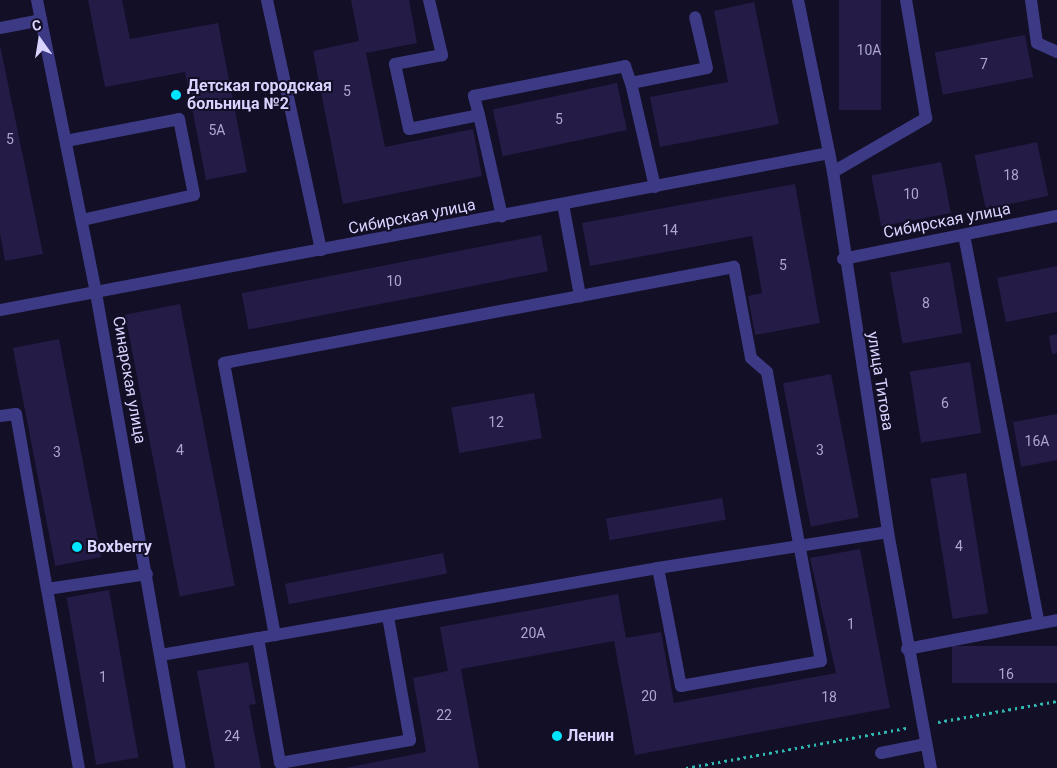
<!DOCTYPE html>
<html>
<head>
<meta charset="utf-8">
<style>
  body { margin:0 }
  #map { position:relative; width:1057px; height:768px; overflow:hidden; background:#130f26; font-family:Roboto,sans-serif }
  div>[style] { position:absolute }
  .building>* { inset:0; background:#241b47; transform-origin:0 0 }
  .path>* { height:3px; margin-top:-1.5px; transform-origin:0; background:repeating-linear-gradient(90deg,#2fb8b0 0 2.5px,transparent 0 6.5px) }
  .service>* { height:12px; margin:-6px; padding:0 6px; transform-origin:6px; border-radius:6px; background:#3d3a85 }
  .minor>* { height:12px; margin:-6px; padding:0 6px; transform-origin:6px; border-radius:6px; background:#3d3a85 }
  .dots>* { width:14px; height:14px; translate:-50% -50%; box-sizing:border-box; border:2px solid #130f26; border-radius:50% }
  span { translate:-50% -50%; white-space:nowrap; text-align:center; line-height:1.15; -webkit-text-stroke:4px #130f26; paint-order:stroke }
  .number-label { font-size:14px; color:#aca6d1 }
  .number-label span { -webkit-text-stroke-width:0 }
  .poi-label { font-size:16px; color:#d9d4ff; font-weight:700 }
  .left { translate:0 -50%; text-align:left }
  .street-label { font-size:16px; color:#d9d4ff }
  .north { position:absolute; left:15px; top:15px; width:50px; height:50px; -webkit-text-stroke:4px #130f26; paint-order:stroke; rotate:347deg; font-size:14px; font-weight:700; line-height:20px; text-align:center; color:#d9d4ff }
  .north::after { content:''; display:block; margin:auto; width:18px; height:22px; background:#d9d4ff; clip-path:polygon(50% 0,100% 100%,50% 72%,0 100%) }
</style>
</head>
<body>
<div id="map">
  <div class="building">
    <i style="clip-path:polygon(88px 0,122px 0,130px 39px,218px 23px,247px 172px,206px 180px,185px 72px,105px 87px)"></i>
    <i style="clip-path:polygon(351px 0,409px 0,417px 43px,366px 53px,385px 147px,473px 129px,482px 176px,343px 204px,313px 51px,359px 41px)"></i>
    <i style="left:839px;top:0;width:42px;height:110px"></i>
    <i style="clip-path:polygon(754px 2px,779px 124px,660px 147px,650px 97px,728px 82px,714px 11px)"></i>
    <i style="left:1025px;top:35px;width:43px;height:92px;rotate:79deg"></i>
    <i style="clip-path:polygon(0 45px,43px 254px,5px 261px,0 233px)"></i>
    <i style="left:617px;top:83px;width:48px;height:127px;rotate:78deg"></i>
    <i style="left:1037px;top:142px;width:55px;height:64px;rotate:78deg"></i>
    <i style="left:941px;top:162px;width:52px;height:71px;rotate:79deg"></i>
    <i style="clip-path:polygon(795px 184px,820px 323px,755px 335px,748px 296px,762px 293px,752px 236px,590px 266px,582px 223px)"></i>
    <i style="left:541px;top:235px;width:37px;height:305px;rotate:79deg"></i>
    <i style="left:950px;top:262px;width:72px;height:61px;rotate:80deg"></i>
    <i style="clip-path:polygon(1057px 266px,1057px 312px,1006px 322px,997px 278px)"></i>
    <i style="left:180px;top:304px;width:287px;height:56px;rotate:79deg"></i>
    <i style="clip-path:polygon(1057px 334px,1057px 353px,1052px 354px,1049px 336px)"></i>
    <i style="left:59px;top:339px;width:222px;height:47px;rotate:79deg"></i>
    <i style="left:970px;top:362px;width:72px;height:61px;rotate:81deg"></i>
    <i style="left:831px;top:374px;width:146px;height:49px;rotate:79deg"></i>
    <i style="left:534px;top:393px;width:46px;height:84px;rotate:80deg"></i>
    <i style="clip-path:polygon(1057px 414px,1057px 460px,1021px 467px,1013px 422px)"></i>
    <i style="left:966px;top:473px;width:142px;height:36px;rotate:81deg"></i>
    <i style="left:722px;top:498px;width:22px;height:118px;rotate:80deg"></i>
    <i style="clip-path:polygon(860px 549px,890px 708px,635px 755px,614px 641px,461px 669px,479px 768px,345px 768px,426px 752px,413px 678px,448px 671px,440px 627px,618px 594px,626px 638px,661px 632px,674px 703px,836px 673px,810px 558px)"></i>
    <i style="left:443px;top:553px;width:21px;height:161px;rotate:79deg"></i>
    <i style="left:109px;top:590px;width:170px;height:43px;rotate:80deg"></i>
    <i style="left:1057px;top:646px;width:37px;height:105px;rotate:90deg"></i>
    <i style="clip-path:polygon(248px 662px,256px 704px,249px 705px,261px 768px,215px 768px,197px 671px)"></i>
  </div>
  <div class="path">
    <i style="left:938px;top:722px;width:121px;rotate:-10deg"></i>
    <i style="left:686px;top:768px;width:225px;rotate:-10.3deg"></i>
  </div>
  <div class="service">
    <i style="left:267px;top:0;width:256px;rotate:77.8deg"></i>
    <i style="left:429px;top:0;width:57px;rotate:76.7deg"></i>
    <i style="left:442px;top:55px;width:48px;rotate:169.2deg"></i>
    <i style="left:395px;top:64px;width:66px;rotate:77.8deg"></i>
    <i style="left:409px;top:129px;width:71px;rotate:-11.3deg"></i>
    <i style="left:479px;top:115px;width:104px;rotate:77.2deg"></i>
    <i style="left:1031px;top:0;width:43px;rotate:82.1deg"></i>
    <i style="left:1037px;top:43px;width:22px;rotate:24deg"></i>
    <i style="left:0;top:28px;width:42px;rotate:-11deg"></i>
    <i style="left:479px;top:115px;width:20px;rotate:-105deg"></i>
    <i style="left:474px;top:96px;width:154px;rotate:-11.2deg"></i>
    <i style="left:625px;top:66px;width:18px;rotate:71deg"></i>
    <i style="left:66px;top:141px;width:115px;rotate:-11deg"></i>
    <i style="left:179px;top:119px;width:77px;rotate:78.8deg"></i>
    <i style="left:194px;top:195px;width:115px;rotate:167.4deg"></i>
    <i style="left:833px;top:172px;width:108px;rotate:-30.1deg"></i>
    <i style="left:926px;top:118px;width:120px;rotate:-99.6deg"></i>
    <i style="left:655px;top:187px;width:107px;rotate:-103deg"></i>
    <i style="left:631px;top:83px;width:77px;rotate:-11.2deg"></i>
    <i style="left:707px;top:68px;width:52px;rotate:-103.2deg"></i>
    <i style="left:563px;top:204px;width:94px;rotate:79.5deg"></i>
    <i style="left:964px;top:235px;width:395px;rotate:79.1deg"></i>
    <i style="left:0;top:416px;width:16px;rotate:-7deg"></i>
    <i style="left:16px;top:414px;width:178px;rotate:80deg"></i>
    <i style="left:47px;top:589px;width:101px;rotate:-8.5deg"></i>
    <i style="left:658px;top:568px;width:233px;rotate:-8.9deg"></i>
    <i style="left:47px;top:589px;width:182px;rotate:79.9deg"></i>
    <i style="left:258px;top:638px;width:127px;rotate:80deg"></i>
    <i style="left:280px;top:763px;width:132px;rotate:-10deg"></i>
    <i style="left:410px;top:740px;width:125px;rotate:-100.1deg"></i>
    <i style="left:907px;top:649px;width:153px;rotate:-10.9deg"></i>
    <i style="left:161px;top:655px;width:505px;rotate:-9.93deg"></i>
    <i style="left:658px;top:568px;width:120px;rotate:79deg"></i>
    <i style="left:681px;top:686px;width:142px;rotate:-10.1deg"></i>
    <i style="left:821px;top:661px;width:294px;rotate:-100.6deg"></i>
    <i style="left:767px;top:372px;width:21px;rotate:-139deg"></i>
    <i style="left:751px;top:358px;width:93px;rotate:-100.6deg"></i>
    <i style="left:734px;top:267px;width:519px;rotate:169.34deg"></i>
    <i style="left:224px;top:363px;width:277px;rotate:79.4deg"></i>
    <i style="left:881px;top:753px;width:46px;rotate:-11.3deg"></i>
  </div>
  <div class="minor">
    <i style="left:37px;top:0;width:299px;rotate:78.6deg"></i>
    <i style="left:96px;top:293px;width:482px;rotate:80deg"></i>
    <i style="left:798px;top:0;width:176px;rotate:78.5deg"></i>
    <i style="left:833px;top:172px;width:364px;rotate:81.3deg"></i>
    <i style="left:888px;top:532px;width:240px;rotate:79.7deg"></i>
    <i style="left:843px;top:259px;width:218px;rotate:-11.4deg"></i>
    <i style="left:0;top:310px;width:844px;rotate:-10.72deg"></i>
  </div>
  <div class="dots">
    <i style="left:176px;top:95px;background:#00e5ff"></i>
    <i style="left:77px;top:547px;background:#00e5ff"></i>
    <i style="left:557px;top:736px;background:#00e5ff"></i>
  </div>
  <div class="number-label">
    <span style="left:869px;top:50px">10А</span>
    <span style="left:984px;top:64px">7</span>
    <span style="left:347px;top:91px">5</span>
    <span style="left:559px;top:119px">5</span>
    <span style="left:217px;top:130px">5А</span>
    <span style="left:10px;top:139px">5</span>
    <span style="left:1011px;top:175px">18</span>
    <span style="left:911px;top:194px">10</span>
    <span style="left:670px;top:230px">14</span>
    <span style="left:783px;top:265px">5</span>
    <span style="left:394px;top:281px">10</span>
    <span style="left:926px;top:303px">8</span>
    <span style="left:945px;top:403px">6</span>
    <span style="left:496px;top:422px">12</span>
    <span style="left:1037px;top:441px">16А</span>
    <span style="left:180px;top:450px">4</span>
    <span style="left:820px;top:450px">3</span>
    <span style="left:57px;top:452px">3</span>
    <span style="left:959px;top:546px">4</span>
    <span style="left:851px;top:624px">1</span>
    <span style="left:533px;top:633px">20А</span>
    <span style="left:1006px;top:674px">16</span>
    <span style="left:103px;top:677px">1</span>
    <span style="left:649px;top:696px">20</span>
    <span style="left:829px;top:697px">18</span>
    <span style="left:444px;top:715px">22</span>
    <span style="left:232px;top:736px">24</span>
  </div>
  <div class="poi-label">
    <span class="left" style="left:187px;top:95px">Детская городская<br>больница №2</span>
    <span class="left" style="left:87px;top:547px">Boxberry</span>
    <span class="left" style="left:567px;top:736px">Ленин</span>
  </div>
  <div class="street-label">
    <span style="left:412px;top:217px;rotate:-11deg">Сибирская улица</span>
    <span style="left:947px;top:221px;rotate:-11deg">Сибирская улица</span>
    <span style="left:129px;top:380px;rotate:80deg">Синарская улица</span>
    <span style="left:880px;top:381px;rotate:81deg">улица Титова</span>
  </div>
  <div class="north">С</div>
</div>
</body>
</html>
